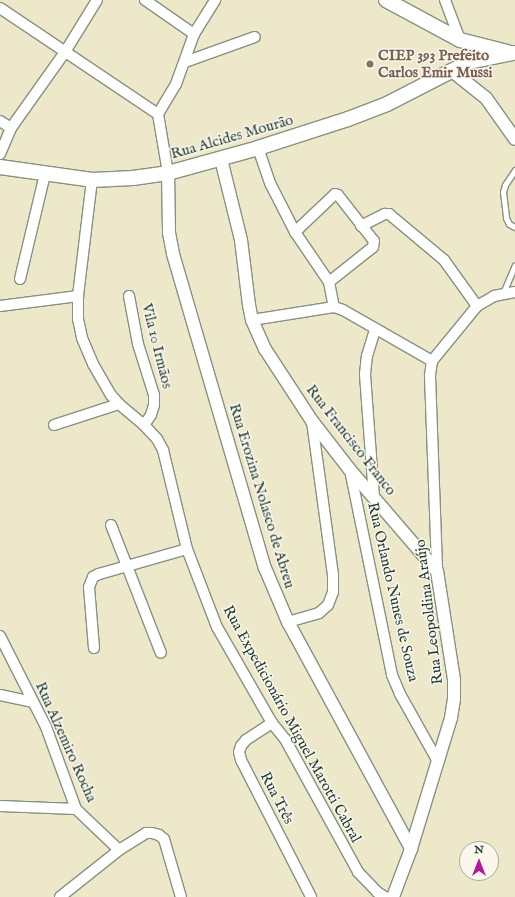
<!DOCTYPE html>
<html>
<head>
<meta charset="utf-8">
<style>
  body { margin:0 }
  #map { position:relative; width:515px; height:897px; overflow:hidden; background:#eee8cb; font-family:"IM FELL English",serif }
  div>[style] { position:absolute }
  .roads { filter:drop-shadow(1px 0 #869280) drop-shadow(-1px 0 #869280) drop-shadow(0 1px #869280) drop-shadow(0 -1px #869280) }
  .service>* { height:5px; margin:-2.5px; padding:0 2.5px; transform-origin:2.5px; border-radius:2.5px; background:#fff }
  .minor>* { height:10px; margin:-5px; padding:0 5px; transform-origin:5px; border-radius:5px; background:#fff }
  .tertiary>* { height:12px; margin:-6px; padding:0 6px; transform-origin:6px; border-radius:6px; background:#fff }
  .secondary>* { height:14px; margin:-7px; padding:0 7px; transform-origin:7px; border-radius:7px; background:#fff }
  .dots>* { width:11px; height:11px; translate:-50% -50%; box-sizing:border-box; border:2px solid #fbf7ec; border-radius:50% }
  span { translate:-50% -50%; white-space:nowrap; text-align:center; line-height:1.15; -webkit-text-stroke:3px #fbf7ec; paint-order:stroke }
  .education-label { font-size:15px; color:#785e54; font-weight:700 }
  .left { translate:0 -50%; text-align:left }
  .street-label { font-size:15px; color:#1f3d34 }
  .north { position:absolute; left:459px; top:841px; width:40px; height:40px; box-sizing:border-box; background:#fbf7ec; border:1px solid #a3ada2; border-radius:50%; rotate:0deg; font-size:11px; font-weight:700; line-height:16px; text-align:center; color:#1f3d34 }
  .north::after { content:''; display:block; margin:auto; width:14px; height:18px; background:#b5179e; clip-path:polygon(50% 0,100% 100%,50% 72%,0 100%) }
</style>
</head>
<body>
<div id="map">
  <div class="roads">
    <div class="service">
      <i style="left:515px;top:170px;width:18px;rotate:124deg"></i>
      <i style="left:505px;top:185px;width:7px;rotate:106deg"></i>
      <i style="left:503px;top:192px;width:26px;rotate:83deg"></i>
      <i style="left:506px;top:218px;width:7px;rotate:63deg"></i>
      <i style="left:509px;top:224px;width:7px;rotate:27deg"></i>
      <i style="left:503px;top:293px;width:30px;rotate:-67deg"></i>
    </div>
    <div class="minor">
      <i style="left:145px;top:0;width:60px;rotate:34.8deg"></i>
      <i style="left:445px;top:0;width:43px;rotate:69.4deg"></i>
      <i style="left:0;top:8px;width:190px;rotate:33.9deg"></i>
      <i style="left:185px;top:62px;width:74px;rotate:-19.7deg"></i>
      <i style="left:0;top:121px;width:13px;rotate:32deg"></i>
      <i style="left:258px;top:148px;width:39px;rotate:71deg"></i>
      <i style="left:271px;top:185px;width:53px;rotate:62.9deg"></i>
      <i style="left:295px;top:232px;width:60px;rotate:55.8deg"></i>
      <i style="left:329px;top:282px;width:25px;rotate:79deg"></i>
      <i style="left:0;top:154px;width:28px;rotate:-67deg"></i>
      <i style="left:11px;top:128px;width:93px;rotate:-54.6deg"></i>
      <i style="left:65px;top:52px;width:61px;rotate:-58.4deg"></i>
      <i style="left:168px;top:173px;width:60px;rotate:-99.6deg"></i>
      <i style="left:158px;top:114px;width:35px;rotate:-59deg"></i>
      <i style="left:176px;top:84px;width:53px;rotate:-70.2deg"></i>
      <i style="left:194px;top:34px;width:40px;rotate:-58deg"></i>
      <i style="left:92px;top:180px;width:117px;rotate:96.9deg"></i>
      <i style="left:78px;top:296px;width:23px;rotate:90deg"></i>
      <i style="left:78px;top:319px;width:19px;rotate:78deg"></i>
      <i style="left:82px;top:338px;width:28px;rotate:67deg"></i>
      <i style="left:93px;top:364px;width:36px;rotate:60deg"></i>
      <i style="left:111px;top:395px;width:12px;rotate:48deg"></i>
      <i style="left:119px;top:404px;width:33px;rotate:40deg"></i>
      <i style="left:144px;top:425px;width:19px;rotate:47deg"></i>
      <i style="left:157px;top:439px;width:13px;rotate:61deg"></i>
      <i style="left:163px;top:450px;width:102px;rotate:76.4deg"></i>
      <i style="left:187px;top:549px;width:84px;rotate:69deg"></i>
      <i style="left:217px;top:627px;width:111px;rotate:60.2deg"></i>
      <i style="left:272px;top:723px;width:21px;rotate:51deg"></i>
      <i style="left:285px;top:739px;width:152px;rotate:61.2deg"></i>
      <i style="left:358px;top:872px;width:28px;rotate:46deg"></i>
      <i style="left:377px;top:892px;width:9px;rotate:32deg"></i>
      <i style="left:361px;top:226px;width:27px;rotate:-27deg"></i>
      <i style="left:385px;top:214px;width:4px"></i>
      <i style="left:389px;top:214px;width:72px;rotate:39.9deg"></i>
      <i style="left:444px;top:260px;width:57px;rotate:54.3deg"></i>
      <i style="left:295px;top:232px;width:55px;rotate:-43.5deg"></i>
      <i style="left:335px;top:194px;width:3px;rotate:18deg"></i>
      <i style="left:338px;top:195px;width:58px;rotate:52deg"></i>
      <i style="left:374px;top:241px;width:6px;rotate:99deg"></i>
      <i style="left:373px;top:247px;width:56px;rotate:141.5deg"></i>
      <i style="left:20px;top:279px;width:108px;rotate:-76.6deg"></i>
      <i style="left:129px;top:296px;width:49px;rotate:79.4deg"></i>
      <i style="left:138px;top:344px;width:53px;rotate:72.6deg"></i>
      <i style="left:154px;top:395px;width:10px;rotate:90deg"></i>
      <i style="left:154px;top:405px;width:10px;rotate:107deg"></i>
      <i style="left:151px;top:415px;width:12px;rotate:125deg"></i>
      <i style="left:0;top:306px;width:79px;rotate:-7.3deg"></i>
      <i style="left:252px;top:320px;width:83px;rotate:-9deg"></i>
      <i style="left:334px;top:307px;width:9px;rotate:18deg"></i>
      <i style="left:343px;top:310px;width:103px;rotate:29.8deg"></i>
      <i style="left:432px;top:361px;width:71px;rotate:-50.7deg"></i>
      <i style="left:477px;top:306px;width:20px;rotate:-30deg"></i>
      <i style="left:494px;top:296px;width:21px;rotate:-11deg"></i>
      <i style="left:432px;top:361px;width:15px;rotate:98deg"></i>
      <i style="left:430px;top:376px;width:195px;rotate:87.9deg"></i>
      <i style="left:54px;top:425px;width:68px;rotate:-17.9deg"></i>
      <i style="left:350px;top:470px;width:209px;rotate:78.4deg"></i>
      <i style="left:392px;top:675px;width:21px;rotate:67deg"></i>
      <i style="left:400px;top:694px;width:76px;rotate:60.7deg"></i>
      <i style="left:374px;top:497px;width:123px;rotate:-94.2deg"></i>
      <i style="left:365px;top:374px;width:18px;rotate:-84deg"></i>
      <i style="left:367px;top:356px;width:27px;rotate:-73deg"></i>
      <i style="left:111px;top:525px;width:137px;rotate:68.7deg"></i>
      <i style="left:288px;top:622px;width:32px;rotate:-16deg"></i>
      <i style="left:319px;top:613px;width:12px;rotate:-42deg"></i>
      <i style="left:328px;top:605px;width:14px;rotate:-69deg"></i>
      <i style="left:333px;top:592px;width:17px;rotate:-90deg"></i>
      <i style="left:333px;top:575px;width:155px;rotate:-97.8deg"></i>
      <i style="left:0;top:636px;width:102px;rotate:63.2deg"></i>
      <i style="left:46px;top:727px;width:87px;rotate:69.9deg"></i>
      <i style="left:76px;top:809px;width:59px;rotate:43.6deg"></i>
      <i style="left:94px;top:648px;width:61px;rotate:-94.7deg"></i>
      <i style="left:89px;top:587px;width:11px;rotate:-68deg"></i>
      <i style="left:93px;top:577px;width:7px;rotate:-27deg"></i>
      <i style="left:99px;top:574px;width:91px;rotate:-15.9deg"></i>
      <i style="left:0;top:695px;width:33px;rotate:12deg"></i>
      <i style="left:272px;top:723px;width:31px;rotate:147deg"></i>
      <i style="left:246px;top:740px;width:8px;rotate:130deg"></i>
      <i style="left:241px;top:746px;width:6px;rotate:108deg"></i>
      <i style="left:239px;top:752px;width:8px;rotate:76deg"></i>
      <i style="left:241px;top:760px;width:154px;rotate:62.9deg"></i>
      <i style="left:0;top:806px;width:76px;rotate:2.3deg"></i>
      <i style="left:60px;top:897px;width:75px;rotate:-38.5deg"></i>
      <i style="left:119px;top:850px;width:32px;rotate:-32deg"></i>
      <i style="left:146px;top:833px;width:6px"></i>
      <i style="left:152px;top:833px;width:7px;rotate:16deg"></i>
      <i style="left:159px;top:835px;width:6px;rotate:39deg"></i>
      <i style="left:164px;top:839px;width:60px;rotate:73.7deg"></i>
    </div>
    <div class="tertiary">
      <i style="left:452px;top:71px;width:43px;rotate:38.5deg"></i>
      <i style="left:486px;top:98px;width:50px;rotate:54.7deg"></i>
      <i style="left:221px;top:159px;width:83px;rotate:76.1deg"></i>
      <i style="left:241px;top:240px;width:65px;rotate:83deg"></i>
      <i style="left:249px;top:305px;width:15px;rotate:79deg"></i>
      <i style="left:252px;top:320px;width:32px;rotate:66deg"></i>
      <i style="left:265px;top:349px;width:86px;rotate:56.9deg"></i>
      <i style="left:312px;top:421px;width:62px;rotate:52.2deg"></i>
      <i style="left:350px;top:470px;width:133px;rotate:49.3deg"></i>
      <i style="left:437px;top:571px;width:110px;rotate:81.1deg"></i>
      <i style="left:454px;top:680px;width:19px;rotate:90deg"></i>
      <i style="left:454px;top:699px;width:19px;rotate:99deg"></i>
      <i style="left:451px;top:718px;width:137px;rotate:107deg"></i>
      <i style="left:411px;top:849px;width:51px;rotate:110.6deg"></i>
      <i style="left:168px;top:173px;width:60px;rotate:89deg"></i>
      <i style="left:169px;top:233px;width:21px;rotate:79deg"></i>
      <i style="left:173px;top:254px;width:327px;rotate:73.7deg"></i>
      <i style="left:265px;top:568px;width:59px;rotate:66.9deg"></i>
      <i style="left:288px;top:622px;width:258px;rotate:61.5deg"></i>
    </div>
    <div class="secondary">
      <i style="left:386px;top:0;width:84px;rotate:28.4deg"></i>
      <i style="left:460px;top:40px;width:49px;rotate:14.3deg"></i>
      <i style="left:0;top:167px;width:93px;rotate:8deg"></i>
      <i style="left:92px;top:180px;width:41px;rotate:-2.8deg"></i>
      <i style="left:133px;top:178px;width:35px;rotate:-8deg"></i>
      <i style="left:168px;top:173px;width:93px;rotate:-15.5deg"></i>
      <i style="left:258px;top:148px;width:95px;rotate:-17.9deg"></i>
      <i style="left:348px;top:119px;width:42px;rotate:-21deg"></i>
      <i style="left:387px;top:104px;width:92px;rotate:-27.1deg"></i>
      <i style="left:469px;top:62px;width:45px;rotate:-11.6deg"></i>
    </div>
  </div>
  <div class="dots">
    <i style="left:370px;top:64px;background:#8d6e63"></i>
  </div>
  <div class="education-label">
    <span class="left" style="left:378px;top:64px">CIEP 393 Prefeito<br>Carlos Emir Mussi</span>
  </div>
  <div class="street-label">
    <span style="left:232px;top:137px;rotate:-16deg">Rua Alcides Mourão</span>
    <span style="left:157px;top:346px;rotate:76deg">Vila 10 Irmãos</span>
    <span style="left:351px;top:440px;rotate:52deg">Rua Francisco Franco</span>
    <span style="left:262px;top:496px;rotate:73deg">Rua Erozina Nolasco de Abreu</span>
    <span style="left:393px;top:592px;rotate:77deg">Rua Orlando Nunes de Souza</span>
    <span style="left:429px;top:612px;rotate:-97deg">Rua Leopoldina Araújo</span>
    <span style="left:292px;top:724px;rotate:61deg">Rua Expedicionário Miguel Marotti Cabral</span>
    <span style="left:66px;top:742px;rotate:66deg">Rua Alzemiro Rocha</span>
    <span style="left:277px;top:798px;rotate:63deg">Rua Três</span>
  </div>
  <div class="north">N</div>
</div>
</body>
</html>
